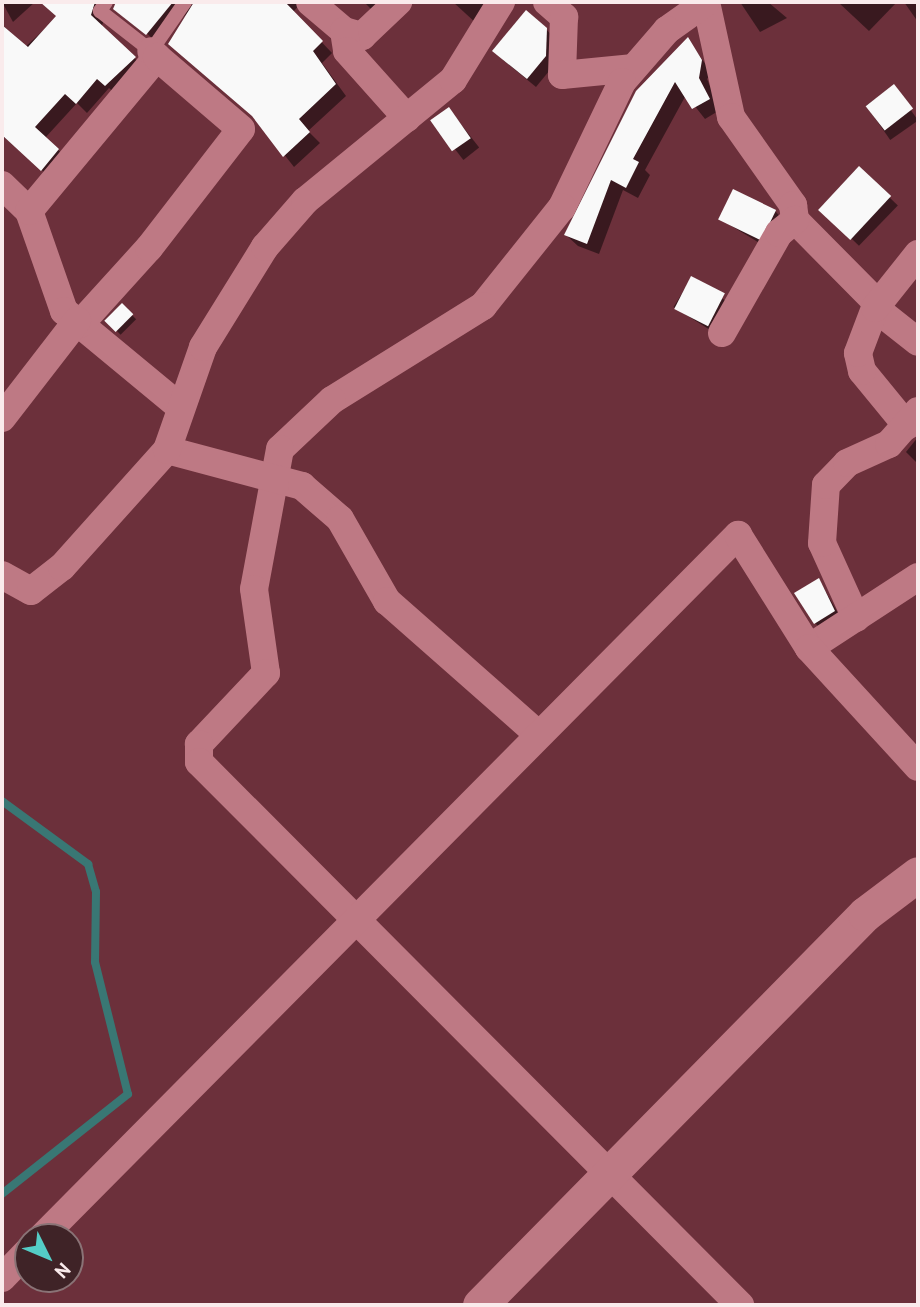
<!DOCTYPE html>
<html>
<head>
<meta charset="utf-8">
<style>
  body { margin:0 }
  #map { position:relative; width:920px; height:1307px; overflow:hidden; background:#6c303b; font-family:"PT Sans",sans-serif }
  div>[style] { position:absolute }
  .shadow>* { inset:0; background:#0007; transform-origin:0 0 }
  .stream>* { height:8px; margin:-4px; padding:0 4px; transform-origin:4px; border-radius:4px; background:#397774 }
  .building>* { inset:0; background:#f9f9f9; transform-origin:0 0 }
  .service>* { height:14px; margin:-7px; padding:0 7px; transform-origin:7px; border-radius:7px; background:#be7984 }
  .minor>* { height:28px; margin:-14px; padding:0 14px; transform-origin:14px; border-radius:14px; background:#be7984 }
  .tertiary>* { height:35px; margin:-17.5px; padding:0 17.5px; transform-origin:17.5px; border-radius:17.5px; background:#be7984 }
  span { translate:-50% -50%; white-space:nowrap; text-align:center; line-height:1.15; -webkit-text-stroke:7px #3f2327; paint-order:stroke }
  .frame { position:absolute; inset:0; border:4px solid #faebec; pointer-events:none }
  .north { position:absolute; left:14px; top:1223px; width:70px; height:70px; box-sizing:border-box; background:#3f2327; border:2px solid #8a7376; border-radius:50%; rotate:133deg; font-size:19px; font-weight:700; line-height:28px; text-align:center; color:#faebec }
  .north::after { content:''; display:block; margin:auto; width:24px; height:32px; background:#54cdc6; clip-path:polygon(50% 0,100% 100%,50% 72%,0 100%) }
</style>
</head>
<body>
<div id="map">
  <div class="shadow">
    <i style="clip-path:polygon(2px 2px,35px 2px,13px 22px)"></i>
    <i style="clip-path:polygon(42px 2px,113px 2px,101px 27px,145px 68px,117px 95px,109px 88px,87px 113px,77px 103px,45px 138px,69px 160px,53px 180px,2px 135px,2px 68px,58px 17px)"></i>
    <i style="clip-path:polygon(114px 2px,302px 2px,293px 12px,332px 53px,322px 63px,346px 96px,308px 131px,320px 143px,294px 167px,257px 120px,191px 9px,158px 44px)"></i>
    <i style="clip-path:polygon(364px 2px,394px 2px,379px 17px)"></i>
    <i style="clip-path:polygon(453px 2px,497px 2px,477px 24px)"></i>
    <i style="clip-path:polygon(740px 2px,768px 2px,787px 18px,760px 32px)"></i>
    <i style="clip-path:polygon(838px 2px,897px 2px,869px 31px)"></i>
    <i style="clip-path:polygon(904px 2px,918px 2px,918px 22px)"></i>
    <i style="clip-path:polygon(546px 29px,555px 39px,554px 65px,536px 87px,503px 60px)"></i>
    <i style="clip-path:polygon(688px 40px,712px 73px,707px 79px,720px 110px,705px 119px,686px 95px,645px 170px,650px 175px,638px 198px,623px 190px,599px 254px,578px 246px,566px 235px)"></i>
    <i style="left:894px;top:86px;width:42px;height:34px;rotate:55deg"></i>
    <i style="left:449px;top:109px;width:49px;height:20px;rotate:52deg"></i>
    <i style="left:859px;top:168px;width:54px;height:56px;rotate:44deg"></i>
    <i style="clip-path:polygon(775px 211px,788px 225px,771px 250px,720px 219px)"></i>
    <i style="left:691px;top:279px;width:55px;height:33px;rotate:32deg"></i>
    <i style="left:122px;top:305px;width:20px;height:22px;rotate:45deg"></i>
    <i style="clip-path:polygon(918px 437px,918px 464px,906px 452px)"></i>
    <i style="clip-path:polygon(819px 580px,842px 620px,824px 632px,815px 623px)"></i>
  </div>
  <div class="stream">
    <i style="left:2px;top:801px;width:107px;rotate:36.2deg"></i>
    <i style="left:88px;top:864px;width:29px;rotate:74deg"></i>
    <i style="left:96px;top:892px;width:70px;rotate:90.8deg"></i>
    <i style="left:95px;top:962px;width:136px;rotate:76deg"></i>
    <i style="left:128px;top:1094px;width:161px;rotate:141.6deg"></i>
  </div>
  <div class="building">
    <i style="clip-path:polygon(40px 2px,95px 2px,91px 15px,136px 57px,105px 86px,97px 79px,76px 104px,65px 94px,35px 127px,59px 149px,41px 171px,2px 135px,2px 25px,28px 47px,56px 16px)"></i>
    <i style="clip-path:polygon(116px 2px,173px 2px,146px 35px,113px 9px)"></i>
    <i style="clip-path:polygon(194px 2px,285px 2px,323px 41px,313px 51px,336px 84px,299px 119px,310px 132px,283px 157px,252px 116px,168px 44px)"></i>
    <i style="clip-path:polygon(526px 10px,547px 28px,546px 56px,527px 79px,492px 51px)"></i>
    <i style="clip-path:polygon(688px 37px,702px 60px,699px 78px,710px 99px,692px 109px,675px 82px,633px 159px,639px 162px,626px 188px,611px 180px,587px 244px,564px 235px,636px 91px)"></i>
    <i style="left:894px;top:84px;width:31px;height:36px;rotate:52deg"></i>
    <i style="left:449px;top:107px;width:38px;height:23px;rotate:55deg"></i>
    <i style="left:859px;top:166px;width:44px;height:60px;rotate:43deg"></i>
    <i style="left:733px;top:189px;width:48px;height:34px;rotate:26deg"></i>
    <i style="left:691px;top:276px;width:38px;height:37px;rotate:27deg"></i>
    <i style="left:122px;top:303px;width:16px;height:25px;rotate:45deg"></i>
    <i style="clip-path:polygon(819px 578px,835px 611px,814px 624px,794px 593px)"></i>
  </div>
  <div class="service">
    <i style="left:106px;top:2px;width:11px;rotate:124deg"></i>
    <i style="left:100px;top:11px;width:65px;rotate:38.1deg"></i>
    <i style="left:151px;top:51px;width:60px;rotate:-55.2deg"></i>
  </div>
  <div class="minor">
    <i style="left:310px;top:2px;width:45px;rotate:40.5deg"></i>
    <i style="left:344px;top:31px;width:19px;rotate:16deg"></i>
    <i style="left:362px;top:36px;width:50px;rotate:-43.4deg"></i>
    <i style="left:547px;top:2px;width:23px;rotate:41deg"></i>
    <i style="left:564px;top:17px;width:58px;rotate:92deg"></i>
    <i style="left:562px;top:75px;width:72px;rotate:-5.6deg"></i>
    <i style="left:706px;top:2px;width:118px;rotate:77.7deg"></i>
    <i style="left:731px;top:117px;width:108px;rotate:54.8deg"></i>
    <i style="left:793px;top:205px;width:15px;rotate:82deg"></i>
    <i style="left:795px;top:220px;width:118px;rotate:45.3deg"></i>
    <i style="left:705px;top:3px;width:47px;rotate:144.6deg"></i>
    <i style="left:667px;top:30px;width:69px;rotate:130.9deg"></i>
    <i style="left:622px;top:82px;width:139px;rotate:115.6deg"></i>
    <i style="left:562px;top:207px;width:127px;rotate:128.6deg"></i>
    <i style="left:483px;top:306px;width:178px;rotate:148.1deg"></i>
    <i style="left:332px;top:400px;width:71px;rotate:136.7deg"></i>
    <i style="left:280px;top:449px;width:142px;rotate:100.5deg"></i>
    <i style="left:254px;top:589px;width:85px;rotate:81.9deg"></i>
    <i style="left:266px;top:673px;width:98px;rotate:133.3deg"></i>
    <i style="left:199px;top:744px;width:18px;rotate:90deg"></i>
    <i style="left:199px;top:762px;width:767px;rotate:45.11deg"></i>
    <i style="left:344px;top:31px;width:20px;rotate:81deg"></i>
    <i style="left:347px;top:51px;width:90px;rotate:48.2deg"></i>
    <i style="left:2px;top:185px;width:37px;rotate:44deg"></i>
    <i style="left:29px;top:211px;width:106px;rotate:70.7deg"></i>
    <i style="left:64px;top:311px;width:151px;rotate:39.6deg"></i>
    <i style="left:29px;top:211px;width:200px;rotate:-50.3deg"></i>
    <i style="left:157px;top:57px;width:8px;rotate:-135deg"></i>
    <i style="left:875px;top:308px;width:55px;rotate:38.3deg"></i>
    <i style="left:80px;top:324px;width:103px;rotate:-47.8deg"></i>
    <i style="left:149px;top:248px;width:150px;rotate:-52.3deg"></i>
    <i style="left:241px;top:129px;width:111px;rotate:-139.4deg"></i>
    <i style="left:722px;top:333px;width:115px;rotate:-60.3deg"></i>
    <i style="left:779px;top:233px;width:21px;rotate:-39deg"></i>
    <i style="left:2px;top:418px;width:123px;rotate:-52.3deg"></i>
    <i style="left:907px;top:426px;width:71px;rotate:-129.3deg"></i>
    <i style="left:862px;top:371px;width:18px;rotate:-103deg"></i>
    <i style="left:858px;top:353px;width:48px;rotate:-69.3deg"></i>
    <i style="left:875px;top:308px;width:69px;rotate:-51.5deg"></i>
    <i style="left:167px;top:450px;width:140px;rotate:14.9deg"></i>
    <i style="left:302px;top:486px;width:50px;rotate:41deg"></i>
    <i style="left:340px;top:519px;width:95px;rotate:60.2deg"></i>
    <i style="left:387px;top:601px;width:201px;rotate:41.4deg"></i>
    <i style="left:2px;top:575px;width:33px;rotate:29deg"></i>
    <i style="left:31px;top:591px;width:39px;rotate:-38deg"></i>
    <i style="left:62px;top:567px;width:157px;rotate:-48.1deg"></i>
    <i style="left:167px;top:450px;width:109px;rotate:-70.7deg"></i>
    <i style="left:203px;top:347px;width:118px;rotate:-58.2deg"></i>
    <i style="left:265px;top:247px;width:61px;rotate:-49deg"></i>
    <i style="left:305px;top:201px;width:191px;rotate:-39.3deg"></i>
    <i style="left:453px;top:80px;width:92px;rotate:-58.4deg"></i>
    <i style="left:856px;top:618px;width:82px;rotate:-114.4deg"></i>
    <i style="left:822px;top:543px;width:58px;rotate:-86.1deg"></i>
    <i style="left:826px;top:485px;width:30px;rotate:-46deg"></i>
    <i style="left:847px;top:463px;width:46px;rotate:-24.3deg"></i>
    <i style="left:889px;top:444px;width:44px;rotate:-48.7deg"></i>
    <i style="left:809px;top:648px;width:130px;rotate:-33.1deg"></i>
    <i style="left:42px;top:1237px;width:989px;rotate:-45.25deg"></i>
    <i style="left:738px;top:535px;width:133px;rotate:57.9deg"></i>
    <i style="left:809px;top:648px;width:161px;rotate:47.5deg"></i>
    <i style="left:2px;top:1278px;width:37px;rotate:-46deg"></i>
  </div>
  <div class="tertiary">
    <i style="left:480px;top:1305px;width:549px;rotate:-45.44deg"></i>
    <i style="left:865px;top:914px;width:66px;rotate:-37deg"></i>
  </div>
  <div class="frame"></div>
  <div class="north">N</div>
</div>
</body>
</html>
